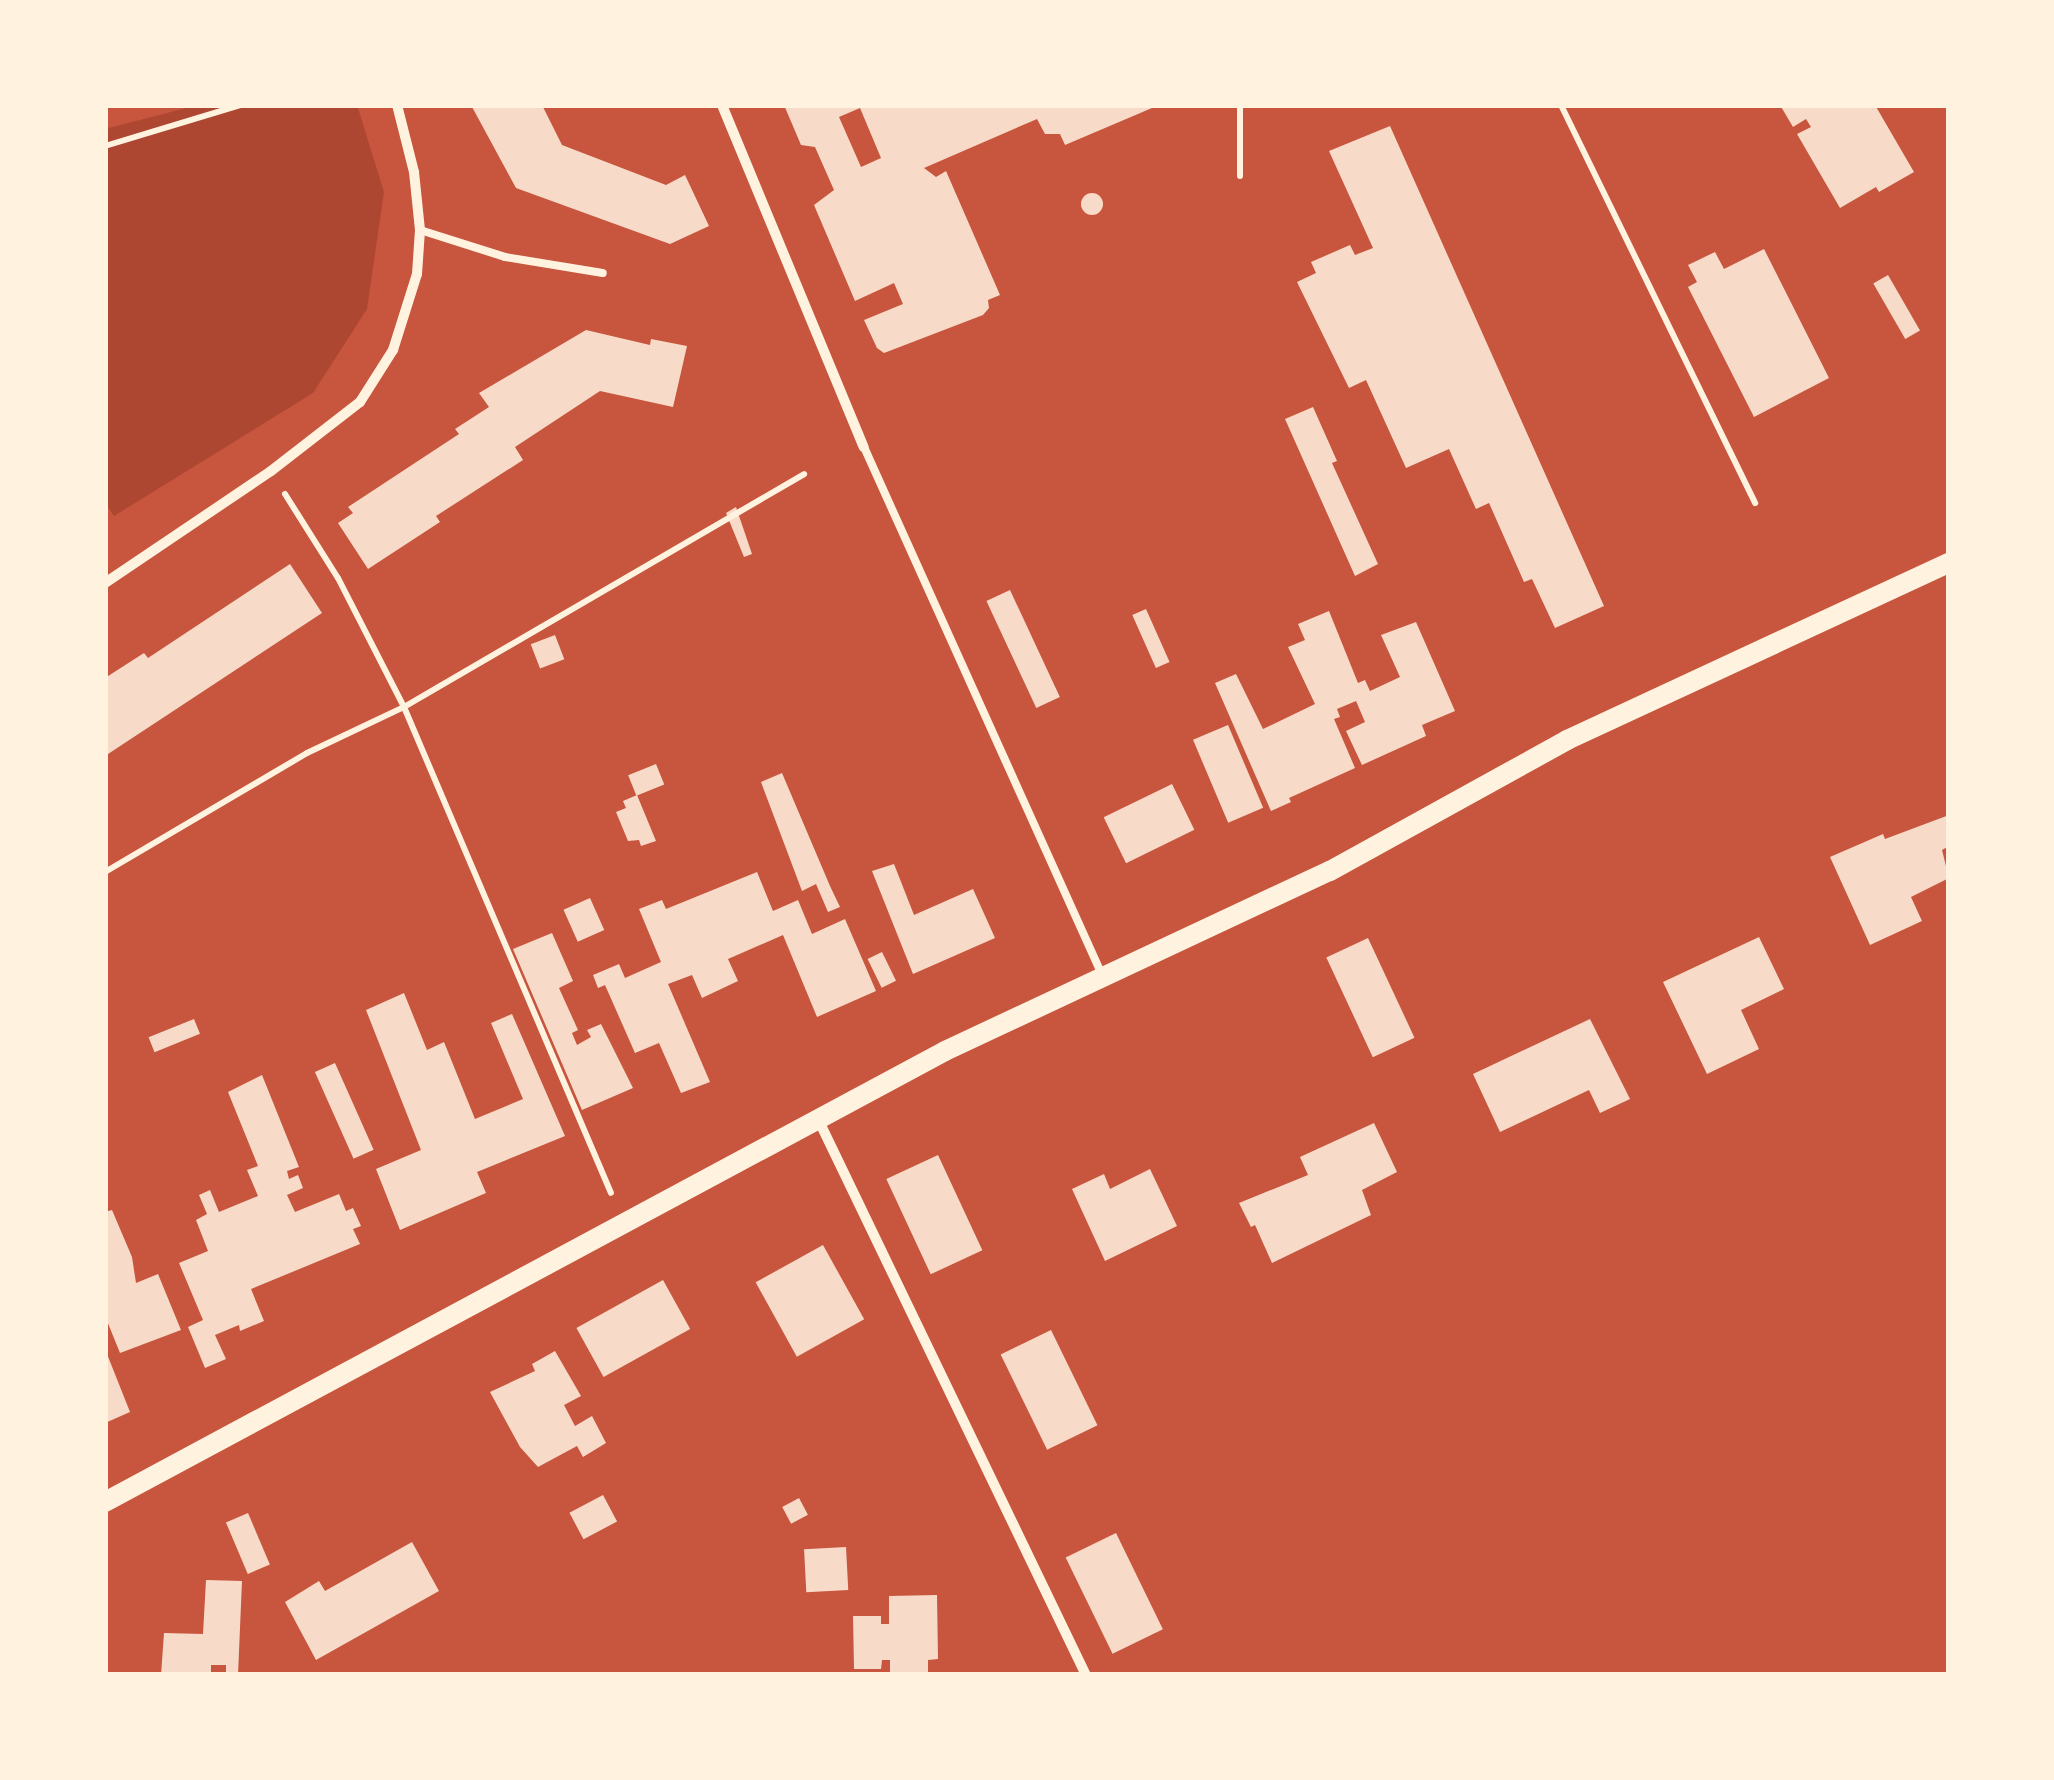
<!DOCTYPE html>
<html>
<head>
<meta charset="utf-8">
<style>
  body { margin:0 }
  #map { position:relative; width:2054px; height:1780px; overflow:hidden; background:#c8553d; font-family:Quicksand,sans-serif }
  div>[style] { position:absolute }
  .green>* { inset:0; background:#ae4732 }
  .building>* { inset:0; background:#f7dbc8; transform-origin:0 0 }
  .round { border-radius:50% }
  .path>* { height:6px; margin:-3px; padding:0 3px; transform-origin:3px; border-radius:3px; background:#fff3e0 }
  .service>* { height:8px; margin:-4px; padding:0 4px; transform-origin:4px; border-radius:4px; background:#fff3e0 }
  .minor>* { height:10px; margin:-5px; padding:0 5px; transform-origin:5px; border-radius:5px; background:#fff3e0 }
  .secondary>* { height:20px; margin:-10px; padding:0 10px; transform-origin:10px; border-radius:10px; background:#fff3e0 }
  span { translate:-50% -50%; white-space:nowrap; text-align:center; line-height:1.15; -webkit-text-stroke:10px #fff3e0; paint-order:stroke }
  .frame { position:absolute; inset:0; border:108px solid #fff3e0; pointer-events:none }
</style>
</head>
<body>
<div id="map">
  <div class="green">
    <i style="clip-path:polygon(198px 105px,357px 105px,384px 192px,367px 309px,313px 393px,114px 516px,105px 503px,105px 129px)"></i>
  </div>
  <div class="building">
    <i style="clip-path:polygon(471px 105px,542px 105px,562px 145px,666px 185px,685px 175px,709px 226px,670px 244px,516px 188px)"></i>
    <i style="clip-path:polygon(evenodd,784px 105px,1150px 105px,1152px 108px,1065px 145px,1060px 134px,1045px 134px,1037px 119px,924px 168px,936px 177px,946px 171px,1000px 295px,988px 300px,989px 308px,983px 315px,884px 353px,877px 348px,864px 320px,903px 304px,894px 283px,855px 301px,814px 205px,834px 190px,815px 147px,801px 145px,784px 105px,860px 108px,881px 158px,861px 167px,839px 117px,860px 108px)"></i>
    <i style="clip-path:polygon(1780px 105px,1875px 105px,1914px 172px,1879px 192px,1876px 187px,1840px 208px,1797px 134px,1811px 127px,1806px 119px,1793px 127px)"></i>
    <i style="clip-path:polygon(1390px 126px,1604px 606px,1555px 628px,1532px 579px,1524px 582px,1489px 503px,1476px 509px,1449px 449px,1406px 468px,1366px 380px,1349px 388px,1297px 282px,1316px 273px,1311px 262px,1350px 245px,1355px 255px,1373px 248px,1329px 151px)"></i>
    <i class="round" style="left:1081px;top:193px;width:22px;height:22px"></i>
    <i style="clip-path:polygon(1764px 249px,1829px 378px,1754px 417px,1688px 287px,1697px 282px,1688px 265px,1715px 252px,1724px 269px)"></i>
    <i style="left:1888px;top:275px;width:64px;height:17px;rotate:60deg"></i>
    <i style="clip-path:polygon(586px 330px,650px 345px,651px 339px,687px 346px,673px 407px,600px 391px,515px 447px,523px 460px,436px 516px,440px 522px,368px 569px,338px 523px,353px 513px,348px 507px,459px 434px,455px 429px,489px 407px,479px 393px)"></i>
    <i style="clip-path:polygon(1313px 407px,1337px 461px,1332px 463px,1378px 564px,1355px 576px,1285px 419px)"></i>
    <i style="clip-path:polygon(736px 507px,752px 554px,744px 557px,726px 513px)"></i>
    <i style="clip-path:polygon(290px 564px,322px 613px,105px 756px,105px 678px,144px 653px,148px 658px)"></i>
    <i style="left:1010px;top:590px;width:118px;height:26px;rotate:65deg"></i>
    <i style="left:1146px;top:609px;width:58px;height:15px;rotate:66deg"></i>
    <i style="clip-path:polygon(1329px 611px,1358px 683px,1365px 680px,1370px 691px,1400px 677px,1381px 635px,1416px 622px,1455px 711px,1422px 725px,1426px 736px,1362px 765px,1346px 731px,1365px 722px,1356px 701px,1337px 709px,1340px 717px,1334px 719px,1355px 768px,1289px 798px,1291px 802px,1271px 811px,1215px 683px,1236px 674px,1263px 729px,1315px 704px,1288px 647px,1305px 640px,1298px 624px)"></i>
    <i style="left:555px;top:635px;width:26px;height:26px;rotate:69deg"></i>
    <i style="left:1228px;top:725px;width:90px;height:38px;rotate:67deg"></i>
    <i style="left:656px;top:764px;width:22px;height:30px;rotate:68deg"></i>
    <i style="clip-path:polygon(782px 773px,830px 886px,840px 907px,828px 912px,816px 884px,802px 891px,761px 782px)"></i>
    <i style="left:1172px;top:784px;width:51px;height:76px;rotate:64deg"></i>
    <i style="clip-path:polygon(637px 795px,656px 841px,641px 846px,639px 840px,628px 841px,616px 812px,626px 808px,623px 801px)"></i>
    <i style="clip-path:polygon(1949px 815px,1949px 846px,1942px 850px,1949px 878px,1911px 897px,1922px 921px,1870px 945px,1830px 857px,1883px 834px,1885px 839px)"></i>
    <i style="clip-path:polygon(894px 864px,914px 915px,973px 889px,995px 938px,913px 974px,872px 871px)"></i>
    <i style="clip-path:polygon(757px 872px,773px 911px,798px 900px,812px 934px,845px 919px,876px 991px,817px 1017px,783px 935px,728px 959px,738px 981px,702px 998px,692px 975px,668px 984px,710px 1082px,681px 1093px,659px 1043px,635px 1053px,605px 985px,598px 988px,593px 975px,619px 964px,625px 978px,661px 962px,639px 909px,662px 900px,666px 909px)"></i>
    <i style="left:590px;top:898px;width:35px;height:29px;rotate:66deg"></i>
    <i style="clip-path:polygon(552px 933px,573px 981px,559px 988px,578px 1030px,572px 1033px,577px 1045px,591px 1037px,587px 1030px,601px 1024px,633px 1088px,582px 1110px,513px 949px)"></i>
    <i style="clip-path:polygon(1759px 937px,1784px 989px,1741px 1010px,1759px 1049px,1707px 1074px,1663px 982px)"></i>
    <i style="left:1368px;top:938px;width:110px;height:46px;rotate:65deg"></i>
    <i style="left:882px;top:952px;width:32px;height:16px;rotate:64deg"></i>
    <i style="clip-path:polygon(404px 993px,427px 1050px,444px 1042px,475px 1119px,523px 1099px,491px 1023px,512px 1014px,565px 1136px,477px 1172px,486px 1193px,400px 1230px,376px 1169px,421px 1150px,366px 1010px)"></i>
    <i style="left:194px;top:1019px;width:16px;height:49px;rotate:68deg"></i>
    <i style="clip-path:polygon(1590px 1019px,1630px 1099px,1600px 1113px,1589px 1090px,1500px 1132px,1473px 1074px)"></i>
    <i style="left:335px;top:1063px;width:95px;height:22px;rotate:66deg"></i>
    <i style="clip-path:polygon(262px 1075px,299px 1167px,287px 1171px,289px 1179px,298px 1175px,303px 1188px,287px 1195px,295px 1212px,339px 1194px,346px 1211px,353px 1208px,361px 1226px,353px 1229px,360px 1244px,251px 1289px,264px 1321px,240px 1331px,239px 1325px,215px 1335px,226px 1359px,205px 1368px,188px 1327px,203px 1320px,179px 1263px,208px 1251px,196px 1220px,207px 1214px,199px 1195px,210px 1190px,219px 1212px,258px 1196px,247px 1170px,258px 1166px,228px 1092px)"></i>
    <i style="clip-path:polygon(1374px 1123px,1397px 1172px,1362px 1190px,1371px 1215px,1272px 1263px,1255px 1225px,1251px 1227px,1239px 1203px,1308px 1175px,1300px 1157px)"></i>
    <i style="left:938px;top:1155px;width:105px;height:57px;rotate:65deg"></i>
    <i style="clip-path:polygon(1150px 1169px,1177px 1226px,1105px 1261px,1072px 1189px,1104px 1174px,1110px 1189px)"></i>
    <i style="clip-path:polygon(112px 1210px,132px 1257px,136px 1283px,158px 1274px,181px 1330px,120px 1353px,105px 1316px,105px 1212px)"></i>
    <i style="left:823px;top:1245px;width:85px;height:77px;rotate:61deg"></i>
    <i style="left:663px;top:1280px;width:56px;height:99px;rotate:61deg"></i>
    <i style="left:1051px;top:1330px;width:106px;height:56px;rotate:64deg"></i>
    <i style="clip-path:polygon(105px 1349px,130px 1412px,105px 1423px)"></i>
    <i style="clip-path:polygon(555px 1351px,581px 1396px,564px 1405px,575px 1426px,592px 1416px,606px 1443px,583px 1457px,577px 1446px,538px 1467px,520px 1447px,490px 1392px,535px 1371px,532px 1364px)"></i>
    <i style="left:603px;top:1495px;width:30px;height:38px;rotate:62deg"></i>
    <i style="left:799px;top:1498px;width:19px;height:19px;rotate:62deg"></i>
    <i style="left:248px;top:1513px;width:56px;height:24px;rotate:67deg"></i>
    <i style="left:1116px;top:1533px;width:107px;height:56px;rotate:64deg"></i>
    <i style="clip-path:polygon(412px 1542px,439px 1591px,316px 1660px,285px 1602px,319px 1581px,325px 1591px)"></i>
    <i style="left:846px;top:1547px;width:43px;height:42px;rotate:87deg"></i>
    <i style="clip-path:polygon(206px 1580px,242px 1581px,238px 1675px,226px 1675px,226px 1665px,211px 1665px,211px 1675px,161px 1675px,164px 1633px,203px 1634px)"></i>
    <i style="clip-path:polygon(937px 1595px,938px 1659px,928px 1660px,928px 1675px,890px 1675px,890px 1660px,882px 1660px,881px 1669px,854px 1669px,853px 1616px,881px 1616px,881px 1624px,889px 1624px,889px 1596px)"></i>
  </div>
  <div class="path">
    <i style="left:1561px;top:105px;width:443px;rotate:64deg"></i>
    <i style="left:105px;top:146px;width:142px;rotate:-16.8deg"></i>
    <i style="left:1240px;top:176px;width:71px;rotate:-90deg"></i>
    <i style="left:285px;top:494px;width:99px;rotate:57.8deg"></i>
    <i style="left:338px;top:578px;width:145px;rotate:62.9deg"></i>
    <i style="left:404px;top:707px;width:528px;rotate:66.93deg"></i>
    <i style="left:105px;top:872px;width:234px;rotate:-30.5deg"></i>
    <i style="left:307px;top:753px;width:107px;rotate:-25.4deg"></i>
    <i style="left:404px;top:707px;width:463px;rotate:-30.2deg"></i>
  </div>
  <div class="service">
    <i style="left:420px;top:230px;width:89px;rotate:17.6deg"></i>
    <i style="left:505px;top:257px;width:99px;rotate:9.3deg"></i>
    <i style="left:864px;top:447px;width:581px;rotate:65.73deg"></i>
  </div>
  <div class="minor">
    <i style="left:722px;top:105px;width:370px;rotate:67.5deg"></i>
    <i style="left:105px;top:583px;width:200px;rotate:-34deg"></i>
    <i style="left:271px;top:471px;width:113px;rotate:-37.8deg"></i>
    <i style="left:360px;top:402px;width:62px;rotate:-57.6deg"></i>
    <i style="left:393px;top:350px;width:80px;rotate:-72.5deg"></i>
    <i style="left:417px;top:274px;width:44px;rotate:-86.1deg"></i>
    <i style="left:420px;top:230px;width:58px;rotate:-95.9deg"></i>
    <i style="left:414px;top:172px;width:69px;rotate:-104.2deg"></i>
    <i style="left:818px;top:1119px;width:617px;rotate:64.27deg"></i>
  </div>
  <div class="secondary">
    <i style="left:105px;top:1502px;width:953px;rotate:-28.23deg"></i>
    <i style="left:945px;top:1051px;width:425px;rotate:-25.1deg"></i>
    <i style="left:1330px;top:871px;width:271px;rotate:-28.9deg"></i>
    <i style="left:1567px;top:740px;width:421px;rotate:-24.9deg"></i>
  </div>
  <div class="frame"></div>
</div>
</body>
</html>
